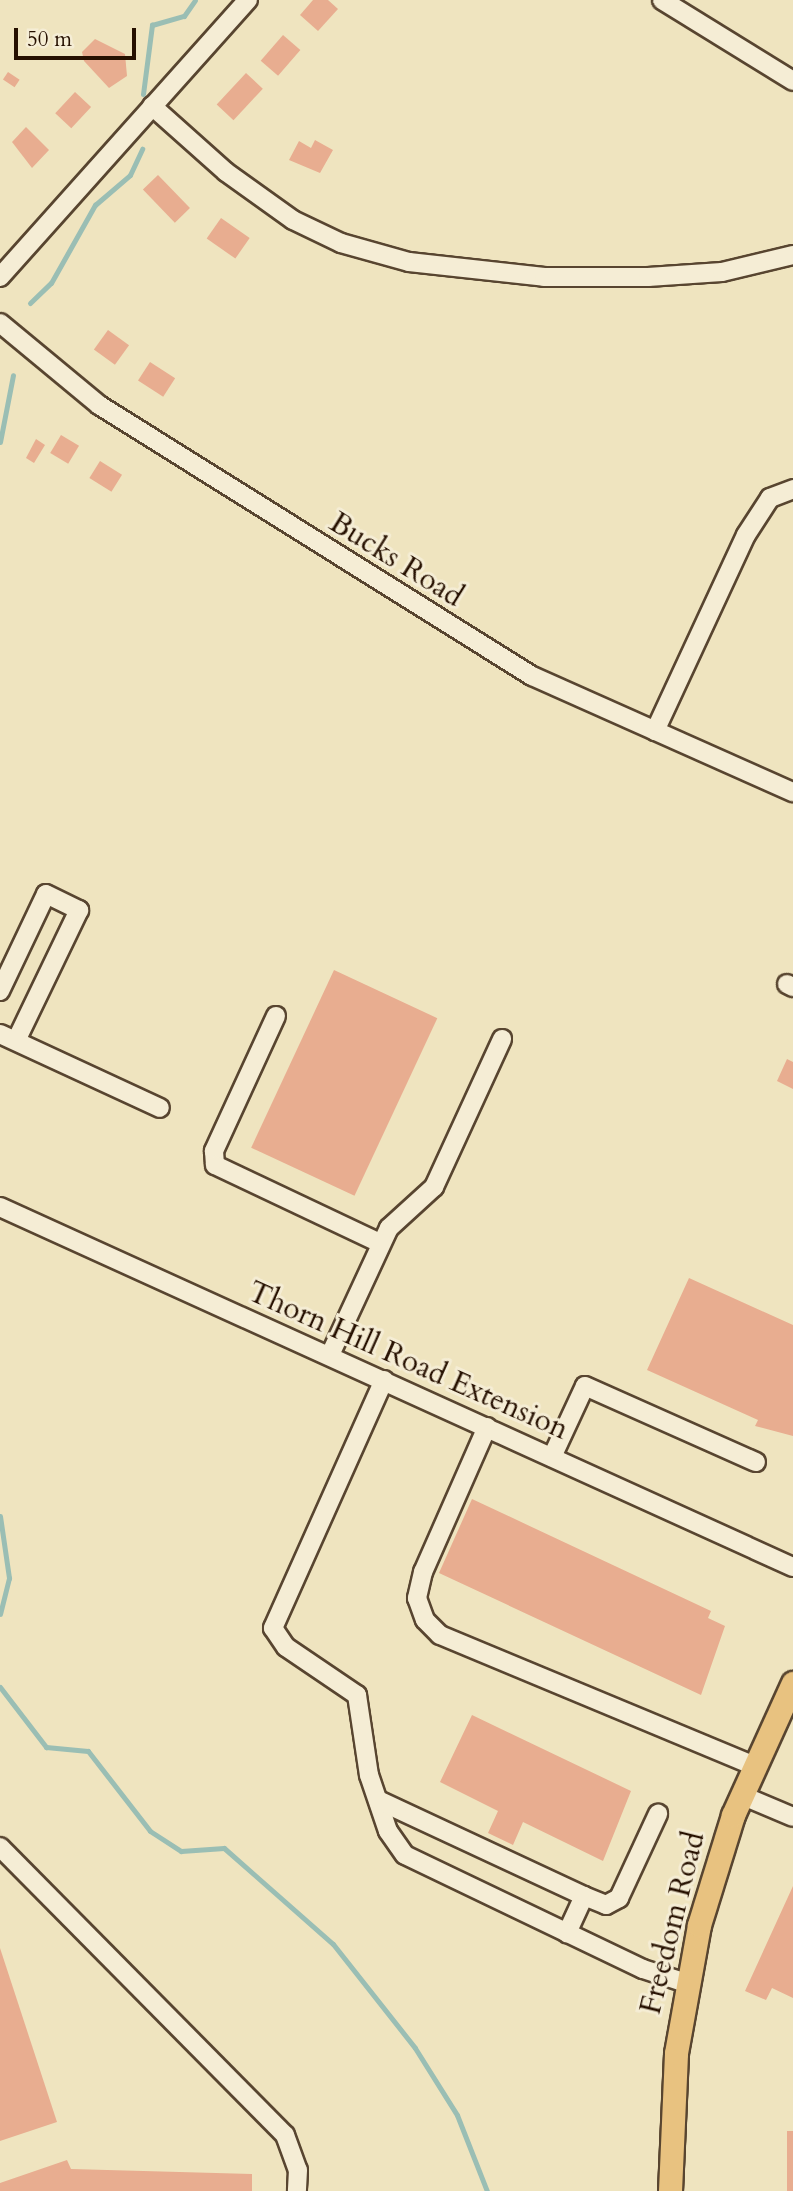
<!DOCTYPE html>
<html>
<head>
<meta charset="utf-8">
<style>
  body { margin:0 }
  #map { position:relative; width:793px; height:2191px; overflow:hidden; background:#efe4bf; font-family:Cardo,serif }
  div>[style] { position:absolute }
  .stream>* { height:5px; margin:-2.5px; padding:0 2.5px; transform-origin:2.5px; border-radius:2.5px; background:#9abeb4 }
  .building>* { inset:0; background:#e8ad90; transform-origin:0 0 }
  .roads { filter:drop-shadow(2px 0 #584530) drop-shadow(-2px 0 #584530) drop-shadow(0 2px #584530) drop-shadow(0 -2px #584530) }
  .minor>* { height:18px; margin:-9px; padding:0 9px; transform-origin:9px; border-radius:9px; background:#f5edd5 }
  .major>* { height:23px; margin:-11.5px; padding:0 11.5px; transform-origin:11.5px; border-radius:11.5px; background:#e8c280 }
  span { translate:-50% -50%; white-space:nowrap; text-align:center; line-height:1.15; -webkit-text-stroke:6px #f5edd5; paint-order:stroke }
  .street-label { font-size:30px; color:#261000 }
  .scale { position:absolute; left:14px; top:28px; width:122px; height:32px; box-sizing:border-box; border:4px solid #261000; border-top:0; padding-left:9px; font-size:21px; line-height:24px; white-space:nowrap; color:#261000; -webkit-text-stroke:5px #f5edd5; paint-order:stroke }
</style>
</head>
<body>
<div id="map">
  <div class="stream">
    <i style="left:143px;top:94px;width:70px;rotate:-82.6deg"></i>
    <i style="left:152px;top:25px;width:33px;rotate:-16deg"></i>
    <i style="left:184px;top:16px;width:19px;rotate:-55deg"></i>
    <i style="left:30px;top:303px;width:29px;rotate:-44deg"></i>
    <i style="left:51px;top:283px;width:90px;rotate:-60.6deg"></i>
    <i style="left:95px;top:205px;width:46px;rotate:-40.6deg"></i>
    <i style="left:130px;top:175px;width:29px;rotate:-65deg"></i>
    <i style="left:0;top:442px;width:68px;rotate:-79deg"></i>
    <i style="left:0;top:1516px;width:63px;rotate:81.7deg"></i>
    <i style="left:9px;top:1578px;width:37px;rotate:104deg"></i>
    <i style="left:0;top:1687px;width:76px;rotate:52.5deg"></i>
    <i style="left:46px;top:1747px;width:42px;rotate:5.4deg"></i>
    <i style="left:88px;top:1751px;width:101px;rotate:52.2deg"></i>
    <i style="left:150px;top:1831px;width:37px;rotate:33deg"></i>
    <i style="left:181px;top:1851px;width:43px;rotate:-4deg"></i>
    <i style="left:224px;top:1848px;width:145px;rotate:41.4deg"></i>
    <i style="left:333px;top:1944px;width:132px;rotate:51.7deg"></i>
    <i style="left:415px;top:2048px;width:79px;rotate:57.9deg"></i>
    <i style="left:457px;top:2115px;width:82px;rotate:68.5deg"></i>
  </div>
  <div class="building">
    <i style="clip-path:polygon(313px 0,328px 0,338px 9px,318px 31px,300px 15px)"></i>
    <i style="left:283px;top:35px;width:23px;height:34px;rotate:41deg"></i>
    <i style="clip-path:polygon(95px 39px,125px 54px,127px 76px,109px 88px,84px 61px,82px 52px)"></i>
    <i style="left:8px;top:72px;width:14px;height:9px;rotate:34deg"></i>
    <i style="left:246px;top:73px;width:23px;height:43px;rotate:43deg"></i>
    <i style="left:75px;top:92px;width:22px;height:29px;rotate:43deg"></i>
    <i style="clip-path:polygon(26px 127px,49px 150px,32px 168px,12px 142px)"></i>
    <i style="clip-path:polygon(315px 140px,333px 150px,320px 173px,289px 160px,299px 141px,311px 148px)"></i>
    <i style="left:158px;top:175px;width:46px;height:21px;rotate:46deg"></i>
    <i style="left:221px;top:218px;width:35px;height:25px;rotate:35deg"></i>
    <i style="left:108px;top:330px;width:26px;height:24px;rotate:36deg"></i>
    <i style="left:150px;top:362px;width:30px;height:22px;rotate:33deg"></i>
    <i style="left:61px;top:435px;width:21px;height:21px;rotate:31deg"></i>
    <i style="clip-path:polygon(36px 439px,45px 445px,34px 463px,26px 458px)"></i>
    <i style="left:100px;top:461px;width:26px;height:20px;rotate:32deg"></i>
    <i style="left:334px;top:970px;width:114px;height:196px;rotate:25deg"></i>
    <i style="clip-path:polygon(787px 1059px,793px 1062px,793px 1089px,777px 1081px)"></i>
    <i style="clip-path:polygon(689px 1278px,793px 1325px,793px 1436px,755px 1426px,758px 1420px,647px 1370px)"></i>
    <i style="clip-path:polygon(472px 1499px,711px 1611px,708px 1618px,725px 1626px,701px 1695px,439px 1573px)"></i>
    <i style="clip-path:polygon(472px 1715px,631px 1791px,603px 1861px,523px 1822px,513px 1845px,488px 1833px,498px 1811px,440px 1782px)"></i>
    <i style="clip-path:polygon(793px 1886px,793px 1998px,772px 1988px,766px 2000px,745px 1991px)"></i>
    <i style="clip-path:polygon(0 1948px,57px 2122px,0 2141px)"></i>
    <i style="left:793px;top:2131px;width:60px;height:6px;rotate:90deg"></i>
    <i style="clip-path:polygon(67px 2160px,71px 2169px,252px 2174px,252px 2191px,0 2191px,0 2183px)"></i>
  </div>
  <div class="roads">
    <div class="minor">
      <i style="left:662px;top:0;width:154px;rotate:31.7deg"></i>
      <i style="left:152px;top:106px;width:99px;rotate:41.7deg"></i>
      <i style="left:226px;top:172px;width:82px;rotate:35.6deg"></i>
      <i style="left:293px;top:220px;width:53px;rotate:25.6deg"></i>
      <i style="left:341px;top:243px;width:71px;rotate:15.6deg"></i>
      <i style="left:409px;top:262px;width:136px;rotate:6.3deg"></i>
      <i style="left:544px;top:277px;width:104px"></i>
      <i style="left:648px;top:277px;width:74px;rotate:-3.9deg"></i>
      <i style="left:722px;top:272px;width:73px;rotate:-13.5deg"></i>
      <i style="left:0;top:277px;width:372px;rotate:-48.2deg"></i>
      <i style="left:0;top:323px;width:129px;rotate:39.6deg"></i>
      <i style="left:99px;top:405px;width:511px;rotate:32.04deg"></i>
      <i style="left:532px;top:676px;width:286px;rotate:24deg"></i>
      <i style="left:655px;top:731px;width:216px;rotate:-65.1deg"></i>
      <i style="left:746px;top:535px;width:44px;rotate:-57deg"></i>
      <i style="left:770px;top:498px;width:25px;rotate:-21deg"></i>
      <i style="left:787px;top:984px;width:7px;rotate:27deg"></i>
      <i style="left:0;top:991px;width:107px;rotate:-64.6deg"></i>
      <i style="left:46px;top:894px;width:37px;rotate:26deg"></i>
      <i style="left:79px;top:910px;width:145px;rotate:115.7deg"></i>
      <i style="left:276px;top:1016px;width:149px;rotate:114.7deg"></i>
      <i style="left:214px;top:1151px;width:14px;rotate:86deg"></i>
      <i style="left:215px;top:1165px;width:183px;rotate:25.3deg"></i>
      <i style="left:0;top:1034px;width:176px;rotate:24.8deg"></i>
      <i style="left:0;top:1207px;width:871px;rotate:24.42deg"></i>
      <i style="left:330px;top:1355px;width:140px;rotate:-65.1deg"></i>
      <i style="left:389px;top:1228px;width:61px;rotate:-42.3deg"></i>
      <i style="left:434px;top:1187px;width:163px;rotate:-65.3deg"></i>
      <i style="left:384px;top:1380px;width:272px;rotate:114.1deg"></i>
      <i style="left:273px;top:1628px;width:23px;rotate:56deg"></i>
      <i style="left:286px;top:1647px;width:86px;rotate:34.1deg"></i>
      <i style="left:357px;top:1695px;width:81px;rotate:81.5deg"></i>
      <i style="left:369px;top:1775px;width:59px;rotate:71.3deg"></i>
      <i style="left:388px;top:1831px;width:29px;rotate:55deg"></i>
      <i style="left:405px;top:1855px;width:264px;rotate:25.6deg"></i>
      <i style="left:643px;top:1969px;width:45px;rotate:18deg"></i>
      <i style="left:487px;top:1427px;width:158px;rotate:113.8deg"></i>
      <i style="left:423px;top:1572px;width:27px;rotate:103deg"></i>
      <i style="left:417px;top:1598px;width:23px;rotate:70deg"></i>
      <i style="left:425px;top:1620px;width:21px;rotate:45deg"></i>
      <i style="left:440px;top:1635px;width:340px;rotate:22.6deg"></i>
      <i style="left:552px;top:1457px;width:78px;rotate:-65.1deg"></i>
      <i style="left:585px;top:1386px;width:187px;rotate:24deg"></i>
      <i style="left:741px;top:1795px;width:56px;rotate:22.9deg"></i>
      <i style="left:378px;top:1800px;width:227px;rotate:25deg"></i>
      <i style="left:584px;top:1896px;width:41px;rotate:114.7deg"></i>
      <i style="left:0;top:1847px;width:405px;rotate:45.3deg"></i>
      <i style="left:285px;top:2135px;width:37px;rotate:70deg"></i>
      <i style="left:298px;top:2170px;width:21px;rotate:93deg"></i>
      <i style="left:584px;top:1896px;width:24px;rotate:22deg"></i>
      <i style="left:606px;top:1905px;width:15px;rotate:-28deg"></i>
      <i style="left:619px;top:1898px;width:93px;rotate:-65.1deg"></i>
    </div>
    <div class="major">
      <i style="left:670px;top:2191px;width:138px;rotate:-87.5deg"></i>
      <i style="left:676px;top:2053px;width:130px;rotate:-79.8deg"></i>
      <i style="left:699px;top:1925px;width:115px;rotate:-72.8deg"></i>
      <i style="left:733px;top:1815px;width:145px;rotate:-65.6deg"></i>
    </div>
  </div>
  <div class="street-label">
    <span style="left:396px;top:560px;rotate:32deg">Bucks Road</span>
    <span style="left:408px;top:1361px;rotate:24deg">Thorn Hill Road Extension</span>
    <span style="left:673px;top:1923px;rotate:-76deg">Freedom Road</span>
  </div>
  <div class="scale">50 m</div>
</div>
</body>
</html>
